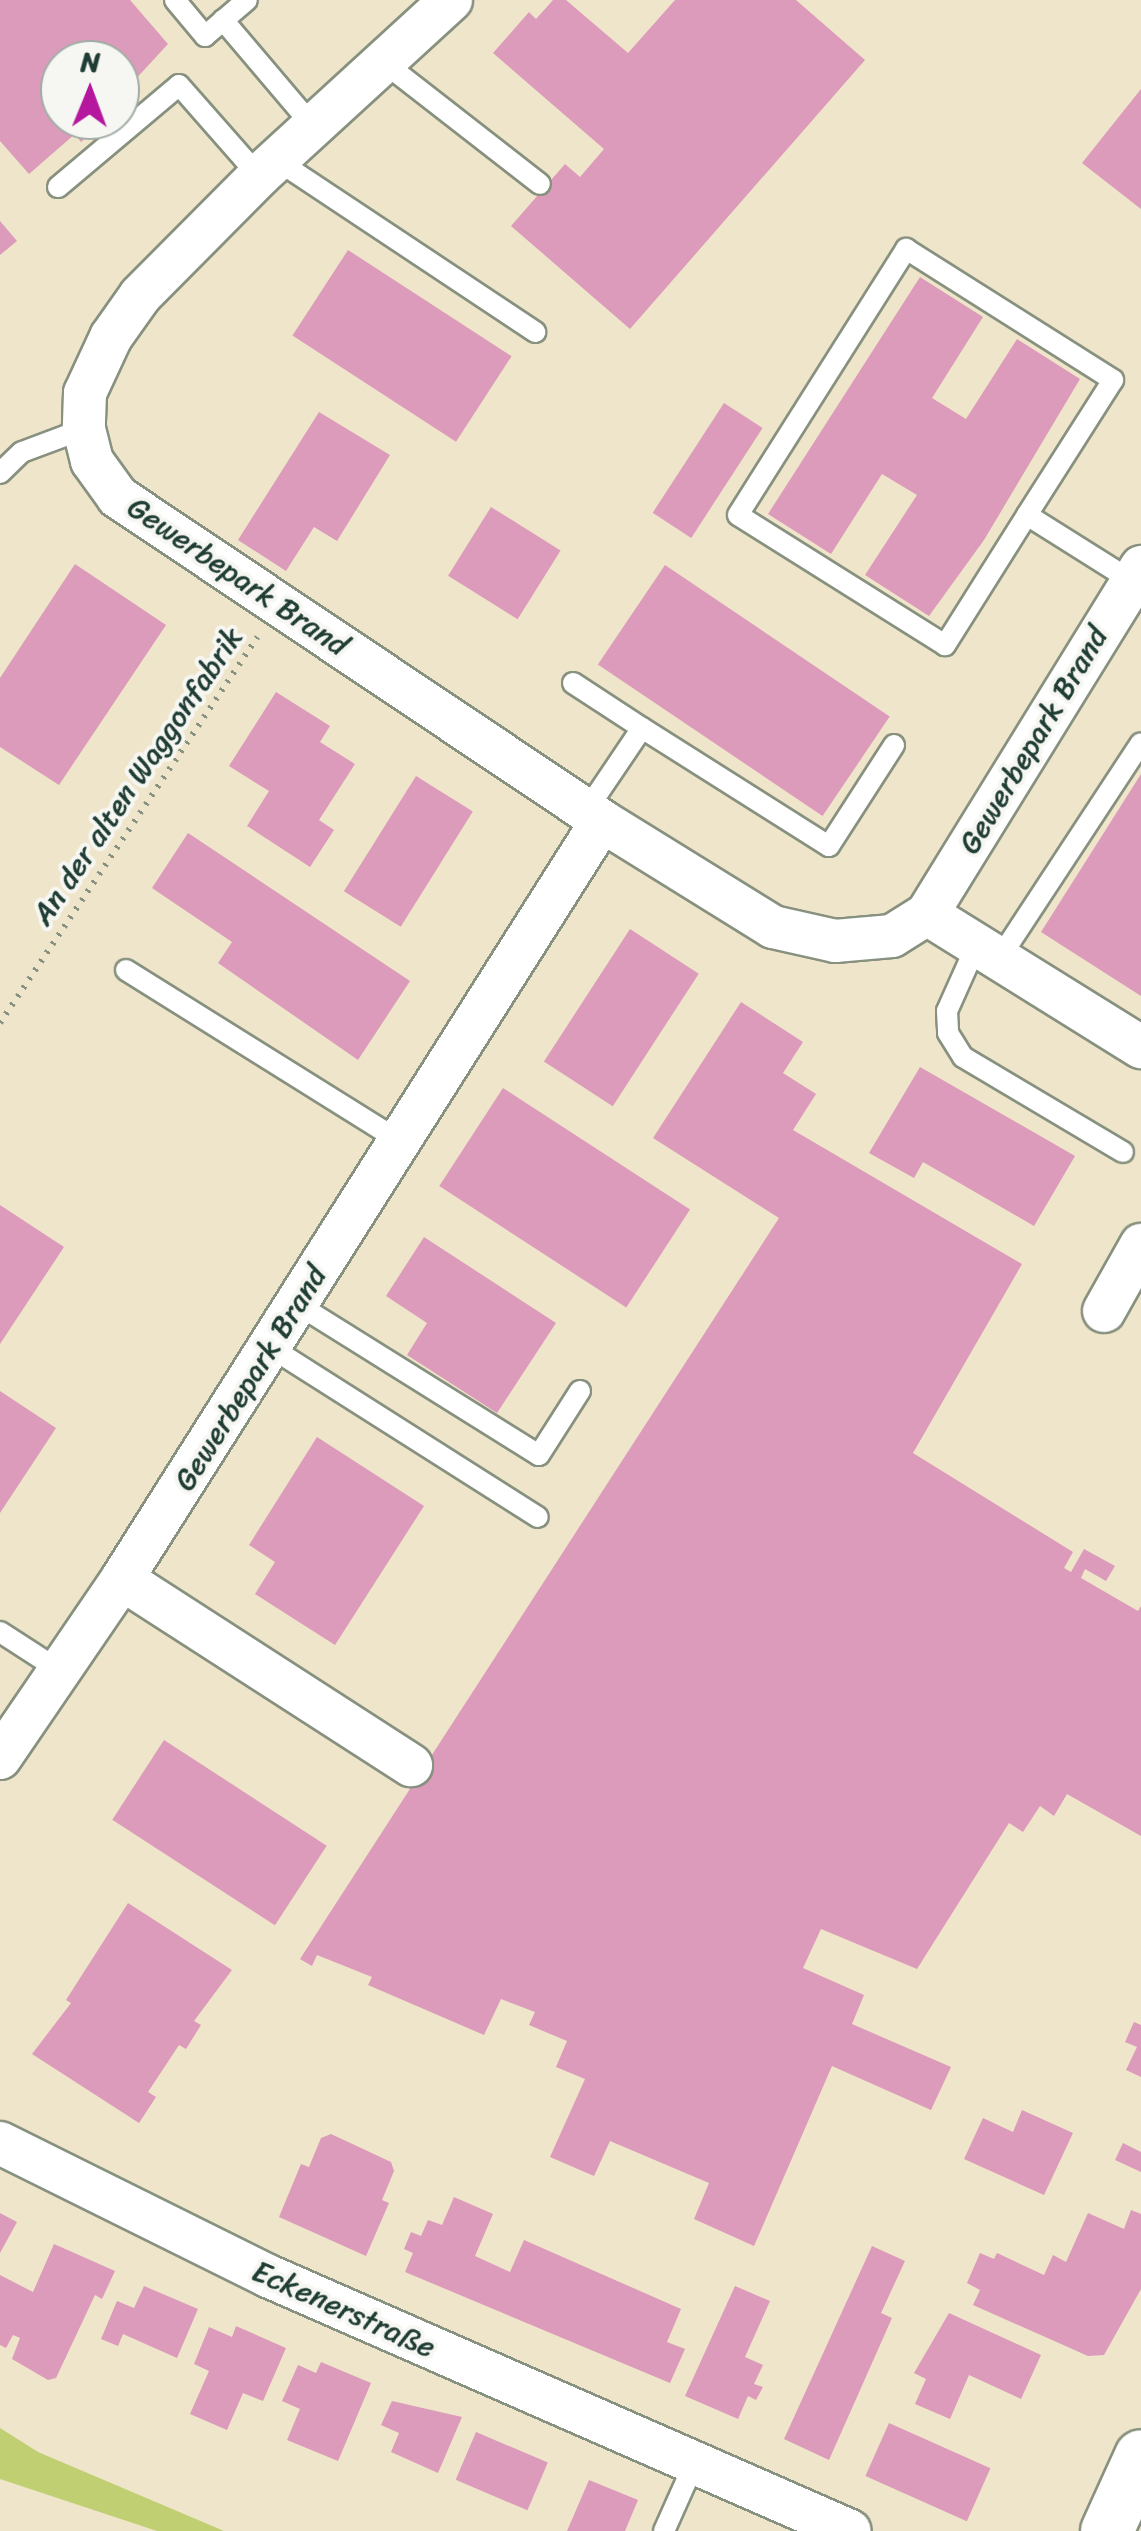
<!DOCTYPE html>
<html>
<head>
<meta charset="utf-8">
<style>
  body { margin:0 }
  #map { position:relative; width:1141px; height:2531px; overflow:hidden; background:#efe5ca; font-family:Sriracha,sans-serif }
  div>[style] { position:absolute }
  .green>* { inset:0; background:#bfcf72 }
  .building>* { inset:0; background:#dc9bba; transform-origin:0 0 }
  .path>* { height:6px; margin-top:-3px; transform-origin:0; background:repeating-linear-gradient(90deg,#87917f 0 2.5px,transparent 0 10.5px) }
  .roads { filter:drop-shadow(2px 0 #87917f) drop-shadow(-2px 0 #87917f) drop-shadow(0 2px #87917f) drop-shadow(0 -2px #87917f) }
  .service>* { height:20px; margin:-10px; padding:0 10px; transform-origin:10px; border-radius:10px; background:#fff }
  .minor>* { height:42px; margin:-21px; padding:0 21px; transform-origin:21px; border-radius:21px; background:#fff }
  .tertiary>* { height:52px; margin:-26px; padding:0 26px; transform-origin:26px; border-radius:26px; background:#fff }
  span { translate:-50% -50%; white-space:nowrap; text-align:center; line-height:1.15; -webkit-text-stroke:8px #f6f6f2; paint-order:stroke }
  .street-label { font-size:30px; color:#1f3d34 }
  .north { position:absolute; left:40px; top:40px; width:100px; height:100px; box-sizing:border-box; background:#f6f6f2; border:2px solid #a0aca6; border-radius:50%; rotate:1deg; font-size:28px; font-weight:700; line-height:40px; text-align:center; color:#1f3d34 }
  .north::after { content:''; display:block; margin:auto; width:35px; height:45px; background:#b5179e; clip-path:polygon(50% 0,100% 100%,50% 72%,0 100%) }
</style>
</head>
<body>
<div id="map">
  <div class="green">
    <i style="clip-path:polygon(0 2428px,38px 2452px,224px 2531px,157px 2531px,0 2479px)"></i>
  </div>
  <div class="building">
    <i style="clip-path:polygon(0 0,130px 0,168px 44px,120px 96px,120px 60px,60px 60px,60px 120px,91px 120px,95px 129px,81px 142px,75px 134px,29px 174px,0 141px)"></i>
    <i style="clip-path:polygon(553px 0,566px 0,628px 53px,675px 0,796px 0,865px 60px,630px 329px,511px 226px,565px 164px,580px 177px,604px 149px,493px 53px,529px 12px,536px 19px)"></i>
    <i style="clip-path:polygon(1141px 89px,1141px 209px,1082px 163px)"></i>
    <i style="clip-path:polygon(0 221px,17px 241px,0 255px)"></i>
    <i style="left:348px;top:250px;width:195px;height:102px;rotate:33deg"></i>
    <i style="clip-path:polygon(920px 277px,983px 317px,932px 398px,966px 419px,1017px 339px,1080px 379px,984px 540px,929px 616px,865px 575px,917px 495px,882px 474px,831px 554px,768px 514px)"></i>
    <i style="left:724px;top:403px;width:46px;height:131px;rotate:33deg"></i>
    <i style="clip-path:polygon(319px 412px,390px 455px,337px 541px,314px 527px,286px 571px,238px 540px)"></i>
    <i style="left:491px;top:507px;width:82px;height:81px;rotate:32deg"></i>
    <i style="clip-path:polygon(75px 564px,166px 625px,59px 785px,0 747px,0 678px)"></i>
    <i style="left:665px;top:565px;width:271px;height:120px;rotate:34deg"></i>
    <i style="clip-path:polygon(276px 692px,330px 726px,320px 742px,355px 764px,319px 820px,334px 830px,310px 867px,247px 826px,269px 791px,229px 766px)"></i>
    <i style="clip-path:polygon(1141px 774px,1141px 996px,1041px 932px)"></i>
    <i style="left:416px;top:776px;width:67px;height:136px;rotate:32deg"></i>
    <i style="clip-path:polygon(188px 833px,410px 981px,358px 1060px,218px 963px,232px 942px,152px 888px)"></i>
    <i style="left:630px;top:929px;width:82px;height:158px;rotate:33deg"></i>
    <i style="clip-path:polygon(741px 1002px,803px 1042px,783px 1073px,816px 1094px,793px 1130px,1022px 1264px,913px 1453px,1073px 1552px,1064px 1568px,1071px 1572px,1084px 1549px,1115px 1566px,1106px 1581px,1085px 1569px,1081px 1578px,1138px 1611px,1141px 1606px,1141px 1836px,1067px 1794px,1054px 1816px,1040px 1806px,1023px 1832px,1009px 1823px,917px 1969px,821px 1929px,803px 1968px,864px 1995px,852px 2024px,951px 2067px,931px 2110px,832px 2066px,754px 2246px,694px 2219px,709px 2183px,610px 2141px,594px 2176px,550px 2157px,585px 2079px,556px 2067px,567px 2041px,529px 2025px,535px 2012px,501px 1999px,484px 2035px,368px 1985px,372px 1977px,317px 1955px,312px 1966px,300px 1959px,779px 1218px,653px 1138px)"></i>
    <i style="clip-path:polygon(920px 1067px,1075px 1156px,1034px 1226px,923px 1162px,914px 1178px,869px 1153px)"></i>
    <i style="left:503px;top:1088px;width:223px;height:117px;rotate:33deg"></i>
    <i style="clip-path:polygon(0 1205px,64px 1247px,0 1344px)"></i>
    <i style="clip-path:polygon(424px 1237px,556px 1323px,497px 1413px,407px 1355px,427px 1323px,386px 1296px)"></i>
    <i style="clip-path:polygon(0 1391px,56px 1428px,0 1513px)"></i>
    <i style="clip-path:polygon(317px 1437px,424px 1506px,335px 1645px,255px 1594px,275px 1562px,249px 1545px)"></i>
    <i style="left:164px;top:1740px;width:194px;height:95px;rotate:33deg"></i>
    <i style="clip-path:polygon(128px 1903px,232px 1970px,194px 2021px,201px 2025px,186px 2049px,179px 2045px,148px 2092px,156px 2097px,139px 2123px,32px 2054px,71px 2003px,66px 2000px)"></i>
    <i style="clip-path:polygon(1134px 2022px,1141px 2025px,1141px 2077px,1126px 2070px,1137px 2047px,1125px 2042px)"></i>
    <i style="clip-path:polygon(1022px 2110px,1073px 2133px,1044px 2195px,964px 2159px,983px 2118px,1013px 2132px)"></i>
    <i style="clip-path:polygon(331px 2134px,391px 2162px,394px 2171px,382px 2200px,389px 2203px,366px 2256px,279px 2217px,301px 2164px,309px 2167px,321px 2138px)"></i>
    <i style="clip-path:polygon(1123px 2143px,1141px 2152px,1141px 2172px,1115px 2160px)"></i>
    <i style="clip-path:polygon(454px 2197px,493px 2214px,475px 2256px,510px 2272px,524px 2240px,681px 2309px,667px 2342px,685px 2349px,670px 2383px,405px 2272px,413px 2253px,404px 2249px,411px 2232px,421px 2236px,428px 2220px,442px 2225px)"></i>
    <i style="clip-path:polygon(1131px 2210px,1141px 2214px,1141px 2289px,1104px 2355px,1088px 2356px,973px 2305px,980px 2290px,967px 2283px,980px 2253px,994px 2259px,997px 2253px,1044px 2275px,1053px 2255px,1066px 2262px,1088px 2213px,1124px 2229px)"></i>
    <i style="clip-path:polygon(0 2213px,17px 2222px,0 2253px)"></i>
    <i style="clip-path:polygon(54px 2244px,115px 2271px,102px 2299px,95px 2295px,56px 2378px,48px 2380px,12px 2359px,20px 2338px,13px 2335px,6px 2348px,0 2345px,0 2275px,33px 2292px)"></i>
    <i style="clip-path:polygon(872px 2246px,905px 2261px,881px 2313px,892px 2318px,829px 2460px,784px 2439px)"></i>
    <i style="clip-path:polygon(144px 2286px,198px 2309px,177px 2358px,123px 2334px,118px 2346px,101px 2339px,117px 2301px,134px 2308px)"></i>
    <i style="clip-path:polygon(735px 2286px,770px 2301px,745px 2357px,763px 2365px,754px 2384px,763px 2387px,756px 2400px,748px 2396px,738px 2419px,685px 2396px)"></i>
    <i style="clip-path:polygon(949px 2313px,1041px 2355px,1021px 2399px,969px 2375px,950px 2419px,915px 2404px,926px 2379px,914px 2373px)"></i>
    <i style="clip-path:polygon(236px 2326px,286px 2348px,263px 2401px,243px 2393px,227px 2430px,190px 2414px,209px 2371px,194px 2364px,209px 2327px,232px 2337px)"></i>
    <i style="clip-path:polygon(321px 2362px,371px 2383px,338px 2461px,287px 2440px,300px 2409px,282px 2401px,298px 2365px,316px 2373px)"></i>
    <i style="clip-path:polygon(392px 2401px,462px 2417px,438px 2473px,391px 2452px,399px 2433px,381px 2425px)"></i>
    <i style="left:889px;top:2423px;width:111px;height:58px;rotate:24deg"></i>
    <i style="left:476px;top:2432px;width:78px;height:52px;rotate:23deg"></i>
    <i style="clip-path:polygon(589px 2480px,638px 2500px,625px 2531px,567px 2531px)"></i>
  </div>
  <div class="path">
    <i style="left:0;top:1023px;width:464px;rotate:-56.3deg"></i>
  </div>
  <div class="roads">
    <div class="service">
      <i style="left:175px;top:0;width:47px;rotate:50.2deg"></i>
      <i style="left:205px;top:36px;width:55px;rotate:-40.6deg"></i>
      <i style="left:223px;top:20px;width:139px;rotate:49.7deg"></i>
      <i style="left:382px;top:61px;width:200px;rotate:37.9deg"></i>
      <i style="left:278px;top:161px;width:309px;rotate:33.6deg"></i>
      <i style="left:58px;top:187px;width:158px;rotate:-40.1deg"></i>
      <i style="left:179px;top:85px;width:121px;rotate:48.7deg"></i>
      <i style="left:0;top:473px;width:30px;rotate:-44deg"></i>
      <i style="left:22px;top:452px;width:66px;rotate:-20.4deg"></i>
      <i style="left:1027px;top:515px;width:154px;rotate:122.2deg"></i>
      <i style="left:945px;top:645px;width:244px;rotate:-147.9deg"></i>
      <i style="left:738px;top:515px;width:315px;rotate:-57.7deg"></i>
      <i style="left:906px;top:249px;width:245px;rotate:32.3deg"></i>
      <i style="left:1113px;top:380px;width:160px;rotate:122.5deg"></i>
      <i style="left:1027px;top:515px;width:124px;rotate:32.2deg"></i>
      <i style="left:573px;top:683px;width:82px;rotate:33.1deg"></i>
      <i style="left:586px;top:811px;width:100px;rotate:-56deg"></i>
      <i style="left:642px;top:728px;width:221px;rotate:32.3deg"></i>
      <i style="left:829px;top:846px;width:120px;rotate:-57.2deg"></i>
      <i style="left:977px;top:944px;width:73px;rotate:114.1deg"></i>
      <i style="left:947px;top:1011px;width:22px;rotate:87deg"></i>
      <i style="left:948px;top:1033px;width:28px;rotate:58deg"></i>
      <i style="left:963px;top:1057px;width:186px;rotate:30.7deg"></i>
      <i style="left:999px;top:959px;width:258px;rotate:-56.7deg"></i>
      <i style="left:126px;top:970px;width:324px;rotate:32deg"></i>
      <i style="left:297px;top:1304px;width:285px;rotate:32deg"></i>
      <i style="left:539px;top:1455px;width:76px;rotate:-57.4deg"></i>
      <i style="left:270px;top:1347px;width:317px;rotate:32.4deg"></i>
      <i style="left:0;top:1632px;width:70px;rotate:32.8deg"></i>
      <i style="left:664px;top:2531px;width:73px;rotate:-65.9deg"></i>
    </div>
    <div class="minor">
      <i style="left:451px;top:0;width:260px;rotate:137.5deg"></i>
      <i style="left:259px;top:176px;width:169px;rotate:134.8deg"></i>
      <i style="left:140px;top:296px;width:50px;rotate:125.3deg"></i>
      <i style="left:111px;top:337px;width:62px;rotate:114.9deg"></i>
      <i style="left:85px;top:393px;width:36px;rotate:92deg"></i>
      <i style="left:84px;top:429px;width:33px;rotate:76deg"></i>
      <i style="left:92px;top:461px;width:44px;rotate:54.2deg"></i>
      <i style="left:118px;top:497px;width:582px;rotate:33.8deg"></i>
      <i style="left:602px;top:821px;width:201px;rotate:31.8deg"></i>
      <i style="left:773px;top:927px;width:64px;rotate:12.7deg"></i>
      <i style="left:835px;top:941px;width:57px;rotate:-5deg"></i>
      <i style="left:892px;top:936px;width:41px;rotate:-32.2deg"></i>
      <i style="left:927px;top:914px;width:408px;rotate:-58.3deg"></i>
      <i style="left:927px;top:914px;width:252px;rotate:31.9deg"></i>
      <i style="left:1104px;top:1311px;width:76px;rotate:-60.7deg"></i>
      <i style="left:122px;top:1579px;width:344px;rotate:32.8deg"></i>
      <i style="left:0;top:1758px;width:217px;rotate:-55.7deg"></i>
      <i style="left:122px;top:1579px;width:897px;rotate:-57.66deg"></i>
      <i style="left:0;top:2143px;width:299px;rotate:26.4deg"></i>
      <i style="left:268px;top:2276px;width:635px;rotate:23.66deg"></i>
    </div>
    <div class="tertiary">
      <i style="left:1107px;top:2531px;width:82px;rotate:-65.6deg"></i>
    </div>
  </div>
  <div class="street-label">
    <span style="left:238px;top:576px;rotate:34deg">Gewerbepark Brand</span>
    <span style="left:1033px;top:740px;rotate:-59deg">Gewerbepark Brand</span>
    <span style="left:137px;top:776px;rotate:-56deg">An der alten Waggonfabrik</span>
    <span style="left:250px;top:1378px;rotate:-58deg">Gewerbepark Brand</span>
    <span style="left:344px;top:2309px;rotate:24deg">Eckenerstraße</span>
  </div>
  <div class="north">N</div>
</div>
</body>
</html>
